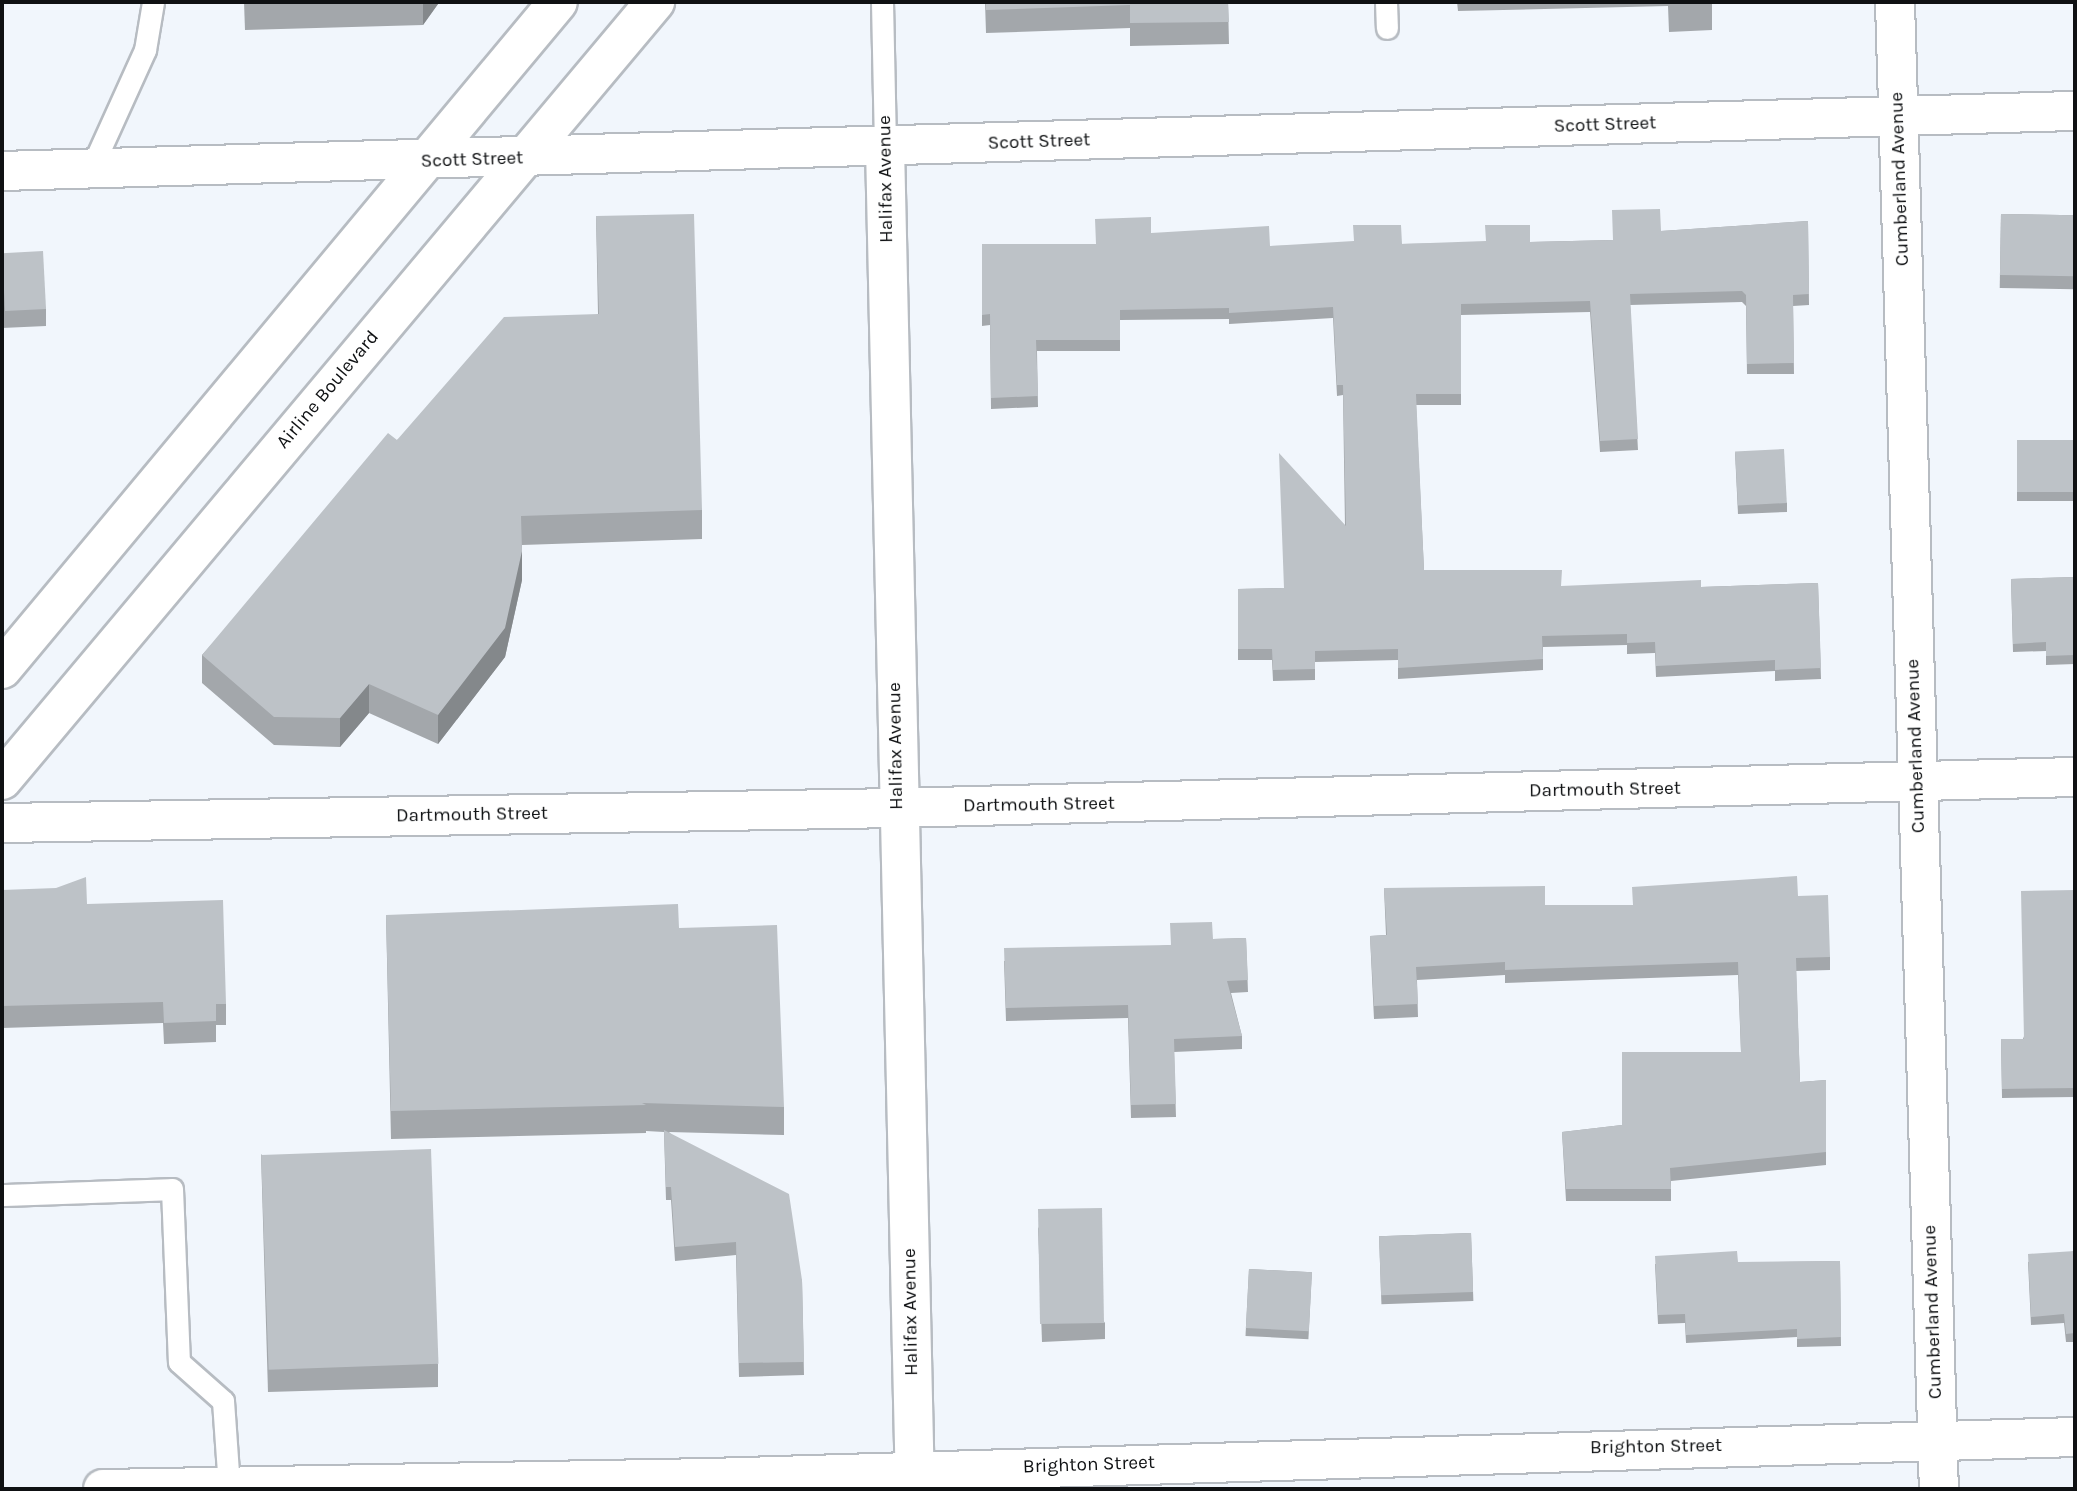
<!DOCTYPE html>
<html>
<head>
<meta charset="utf-8">
<style>
  body { margin:0 }
  #map { position:relative; width:2077px; height:1491px; overflow:hidden; background:#f1f6fc; font-family:Karla,sans-serif }
  div>[style] { position:absolute }
  .roads { filter:drop-shadow(2px 0 #b7bcc2) drop-shadow(-2px 0 #b7bcc2) drop-shadow(0 2px #b7bcc2) drop-shadow(0 -2px #b7bcc2) }
  .service>* { height:21px; margin:-10.5px; padding:0 10.5px; transform-origin:10.5px; border-radius:10.5px; background:#fff }
  .minor>* { height:38px; margin:-19px; padding:0 19px; transform-origin:19px; border-radius:19px; background:#fff }
  .primary>* { height:38px; margin:-19px; padding:0 19px; transform-origin:19px; border-radius:19px; background:#fff }
  .wall>* { inset:0; background:#a3a7ab; transform-origin:0 0 }
  .shaded-wall>* { inset:0; background:#84888b }
  .building>* { inset:0; background:#bdc2c7; transform-origin:0 0 }
  span { translate:-50% -50%; white-space:nowrap; text-align:center; line-height:1.15; -webkit-text-stroke:7px #fff; paint-order:stroke }
  .street-label { font-size:19px; color:#0f1113 }
  .frame { position:absolute; inset:0; border:4px solid #0f1113; pointer-events:none }
</style>
</head>
<body>
<div id="map">
  <div class="roads">
    <div class="service">
      <i style="left:882px;top:2px;width:145px;rotate:88.8deg"></i>
      <i style="left:1386px;top:2px;width:26px;rotate:88deg"></i>
      <i style="left:91px;top:169px;width:131px;rotate:-65.6deg"></i>
      <i style="left:145px;top:50px;width:49px;rotate:-80.5deg"></i>
      <i style="left:2px;top:1195px;width:170px;rotate:-2deg"></i>
      <i style="left:172px;top:1189px;width:173px;rotate:87.7deg"></i>
      <i style="left:179px;top:1362px;width:59px;rotate:41.6deg"></i>
      <i style="left:223px;top:1401px;width:85px;rotate:86deg"></i>
    </div>
    <div class="minor">
      <i style="left:1895px;top:2px;width:1488px;rotate:88.31deg"></i>
      <i style="left:885px;top:147px;width:1342px;rotate:88.72deg"></i>
      <i style="left:2px;top:171px;width:2074px;rotate:-1.66deg"></i>
      <i style="left:2px;top:823px;width:896px;rotate:-0.96deg"></i>
      <i style="left:898px;top:808px;width:1177px;rotate:-1.51deg"></i>
      <i style="left:103px;top:1489px;width:607px;rotate:-1.04deg"></i>
      <i style="left:710px;top:1478px;width:1366px;rotate:-1.72deg"></i>
    </div>
    <div class="primary">
      <i style="left:2px;top:669px;width:868px;rotate:-50.19deg"></i>
      <i style="left:2px;top:780px;width:1016px;rotate:-49.99deg"></i>
    </div>
  </div>
  <div class="wall">
    <i style="clip-path:polygon(244px 2px,438px 2px,438px 4px,423px 25px,245px 30px)"></i>
    <i style="clip-path:polygon(985px 2px,1228px 2px,1229px 44px,1130px 46px,1130px 28px,986px 33px)"></i>
    <i style="clip-path:polygon(1457px 2px,1712px 2px,1712px 30px,1669px 32px,1668px 6px,1458px 11px)"></i>
    <i style="left:2001px;top:214px;width:74px;height:74px;rotate:1deg"></i>
    <i style="clip-path:polygon(596px 216px,702px 510px,702px 539px,522px 545px,522px 580px,505px 657px,438px 744px,369px 713px,340px 747px,274px 745px,202px 683px,202px 655px,397px 440px,598px 314px)"></i>
    <i style="clip-path:polygon(1808px 221px,1809px 305px,1793px 306px,1794px 374px,1747px 374px,1746px 306px,1742px 302px,1630px 305px,1638px 450px,1600px 452px,1590px 312px,1461px 315px,1461px 405px,1416px 405px,1424px 570px,1561px 586px,1701px 587px,1818px 583px,1821px 679px,1775px 681px,1775px 671px,1656px 677px,1655px 653px,1627px 654px,1627px 645px,1543px 647px,1543px 670px,1398px 679px,1398px 660px,1315px 662px,1315px 680px,1273px 681px,1272px 660px,1238px 660px,1238px 589px,1284px 588px,1345px 526px,1343px 395px,1337px 396px,1333px 318px,1229px 324px,1229px 319px,1120px 320px,1120px 351px,1037px 351px,1038px 407px,991px 409px,990px 325px,982px 326px,982px 244px,1096px 244px,1151px 233px,1270px 246px,1530px 242px,1613px 240px,1661px 231px)"></i>
    <i style="clip-path:polygon(2px 253px,46px 309px,46px 326px,2px 328px)"></i>
    <i style="left:2075px;top:440px;width:61px;height:58px;rotate:90deg"></i>
    <i style="clip-path:polygon(1735px 452px,1787px 503px,1787px 512px,1738px 514px)"></i>
    <i style="clip-path:polygon(2075px 577px,2075px 664px,2046px 665px,2046px 651px,2013px 652px,2011px 579px)"></i>
    <i style="clip-path:polygon(1384px 888px,1545px 905px,1632px 905px,1798px 896px,1830px 957px,1830px 970px,1796px 971px,1800px 1082px,1826px 1080px,1826px 1165px,1671px 1181px,1671px 1201px,1566px 1201px,1562px 1132px,1622px 1125px,1741px 1052px,1738px 975px,1505px 983px,1505px 975px,1417px 980px,1418px 1017px,1374px 1019px,1370px 936px,1386px 935px)"></i>
    <i style="clip-path:polygon(2px 890px,87px 904px,226px 1004px,226px 1025px,216px 1025px,216px 1042px,164px 1044px,163px 1023px,2px 1028px)"></i>
    <i style="clip-path:polygon(2075px 890px,2075px 1097px,2002px 1098px,2001px 1039px,2023px 1039px)"></i>
    <i style="clip-path:polygon(386px 915px,784px 1107px,784px 1135px,669px 1132px,802px 1280px,804px 1375px,739px 1377px,736px 1255px,675px 1261px,671px 1200px,666px 1200px,664px 1132px,646px 1131px,646px 1133px,391px 1139px)"></i>
    <i style="clip-path:polygon(1246px 938px,1248px 992px,1231px 993px,1242px 1036px,1242px 1049px,1174px 1052px,1176px 1117px,1131px 1118px,1128px 1018px,1006px 1021px,1004px 961px,1170px 945px,1213px 939px)"></i>
    <i style="clip-path:polygon(261px 1154px,438px 1364px,438px 1387px,268px 1392px)"></i>
    <i style="clip-path:polygon(1038px 1227px,1105px 1323px,1105px 1339px,1042px 1342px)"></i>
    <i style="left:1471px;top:1233px;width:68px;height:92px;rotate:88deg"></i>
    <i style="clip-path:polygon(2075px 1251px,2075px 1342px,2066px 1342px,2064px 1323px,2031px 1325px,2028px 1262px)"></i>
    <i style="clip-path:polygon(1840px 1261px,1841px 1346px,1797px 1347px,1797px 1337px,1686px 1343px,1685px 1323px,1658px 1324px,1655px 1264px)"></i>
    <i style="left:1249px;top:1269px;width:63px;height:67px;rotate:3deg"></i>
  </div>
  <div class="shaded-wall">
    <i style="clip-path:polygon(423px 2px,438px 2px,438px 4px,423px 25px)"></i>
    <i style="clip-path:polygon(522px 551px,522px 580px,505px 657px,438px 744px,438px 715px)"></i>
    <i style="clip-path:polygon(369px 684px,369px 713px,340px 747px,340px 718px)"></i>
  </div>
  <div class="building">
    <i style="clip-path:polygon(986px 2px,1228px 2px,1229px 22px,1130px 23px,1130px 5px,986px 10px)"></i>
    <i style="clip-path:polygon(1660px 209px,1661px 231px,1808px 221px,1809px 294px,1793px 295px,1794px 363px,1747px 364px,1746px 295px,1742px 291px,1630px 294px,1638px 439px,1600px 441px,1590px 301px,1461px 304px,1461px 394px,1416px 394px,1424px 570px,1562px 570px,1561px 586px,1701px 580px,1701px 587px,1818px 583px,1821px 668px,1775px 670px,1775px 660px,1656px 666px,1655px 642px,1627px 643px,1627px 634px,1542px 636px,1543px 659px,1398px 668px,1398px 649px,1315px 651px,1315px 669px,1273px 670px,1272px 649px,1238px 649px,1238px 589px,1284px 588px,1279px 453px,1346px 526px,1343px 385px,1337px 385px,1333px 307px,1229px 313px,1229px 308px,1120px 310px,1120px 340px,1036px 340px,1038px 396px,991px 398px,990px 314px,982px 315px,982px 244px,1096px 244px,1095px 219px,1151px 217px,1151px 233px,1269px 226px,1270px 246px,1354px 241px,1353px 225px,1401px 225px,1402px 244px,1486px 241px,1485px 225px,1530px 225px,1530px 242px,1613px 240px,1612px 210px)"></i>
    <i style="clip-path:polygon(694px 214px,702px 510px,521px 516px,522px 551px,505px 628px,438px 715px,369px 684px,340px 718px,274px 717px,202px 655px,388px 433px,397px 440px,504px 317px,599px 314px,596px 216px)"></i>
    <i style="left:2001px;top:214px;width:74px;height:61px;rotate:1deg"></i>
    <i style="left:43px;top:251px;width:58px;height:41px;rotate:87deg"></i>
    <i style="left:2075px;top:440px;width:52px;height:58px;rotate:90deg"></i>
    <i style="left:1784px;top:449px;width:54px;height:49px;rotate:87deg"></i>
    <i style="clip-path:polygon(2075px 577px,2075px 655px,2046px 656px,2046px 642px,2013px 644px,2011px 579px)"></i>
    <i style="clip-path:polygon(1797px 876px,1798px 896px,1828px 895px,1830px 957px,1796px 958px,1800px 1082px,1826px 1080px,1826px 1152px,1670px 1168px,1671px 1189px,1566px 1189px,1562px 1132px,1622px 1125px,1622px 1052px,1741px 1052px,1738px 962px,1505px 970px,1505px 962px,1416px 967px,1418px 1004px,1374px 1006px,1370px 936px,1387px 935px,1384px 888px,1545px 886px,1545px 905px,1633px 905px,1632px 887px)"></i>
    <i style="clip-path:polygon(86px 877px,87px 904px,223px 900px,226px 1004px,216px 1004px,216px 1021px,164px 1023px,163px 1002px,2px 1006px,2px 890px,56px 888px)"></i>
    <i style="clip-path:polygon(2075px 890px,2075px 1088px,2002px 1089px,2001px 1039px,2024px 1039px,2021px 891px)"></i>
    <i style="clip-path:polygon(678px 904px,679px 928px,777px 925px,784px 1107px,642px 1103px,646px 1105px,391px 1111px,386px 915px)"></i>
    <i style="clip-path:polygon(1212px 922px,1213px 939px,1246px 938px,1248px 980px,1227px 981px,1242px 1036px,1174px 1039px,1176px 1104px,1131px 1105px,1128px 1005px,1006px 1008px,1004px 948px,1171px 945px,1170px 923px)"></i>
    <i style="clip-path:polygon(664px 1130px,789px 1194px,802px 1280px,804px 1362px,739px 1363px,736px 1242px,675px 1247px,671px 1187px,666px 1187px)"></i>
    <i style="left:431px;top:1149px;width:215px;height:170px;rotate:88deg"></i>
    <i style="left:1102px;top:1208px;width:115px;height:64px;rotate:89deg"></i>
    <i style="left:1471px;top:1233px;width:59px;height:92px;rotate:88deg"></i>
    <i style="clip-path:polygon(1737px 1251px,1738px 1262px,1840px 1261px,1841px 1337px,1797px 1339px,1797px 1329px,1686px 1335px,1685px 1314px,1658px 1315px,1655px 1256px)"></i>
    <i style="clip-path:polygon(2075px 1251px,2075px 1333px,2066px 1334px,2064px 1314px,2031px 1317px,2028px 1254px)"></i>
    <i style="left:1249px;top:1269px;width:63px;height:59px;rotate:3deg"></i>
  </div>
  <div class="street-label">
    <span style="left:1605px;top:125px;rotate:-2deg">Scott Street</span>
    <span style="left:1039px;top:142px;rotate:-2deg">Scott Street</span>
    <span style="left:472px;top:160px;rotate:-2deg">Scott Street</span>
    <span style="left:886px;top:179px;rotate:-91deg">Halifax Avenue</span>
    <span style="left:1900px;top:179px;rotate:-92deg">Cumberland Avenue</span>
    <span style="left:328px;top:390px;rotate:-50deg">Airline Boulevard</span>
    <span style="left:896px;top:746px;rotate:-91deg">Halifax Avenue</span>
    <span style="left:1916px;top:746px;rotate:-92deg">Cumberland Avenue</span>
    <span style="left:1605px;top:790px;rotate:-1deg">Dartmouth Street</span>
    <span style="left:1039px;top:805px;rotate:-1deg">Dartmouth Street</span>
    <span style="left:472px;top:815px;rotate:-1deg">Dartmouth Street</span>
    <span style="left:911px;top:1312px;rotate:-91deg">Halifax Avenue</span>
    <span style="left:1933px;top:1312px;rotate:-92deg">Cumberland Avenue</span>
    <span style="left:1656px;top:1447px;rotate:-1deg">Brighton Street</span>
    <span style="left:1089px;top:1465px;rotate:-2deg">Brighton Street</span>
  </div>
  <div class="frame"></div>
</div>
</body>
</html>
